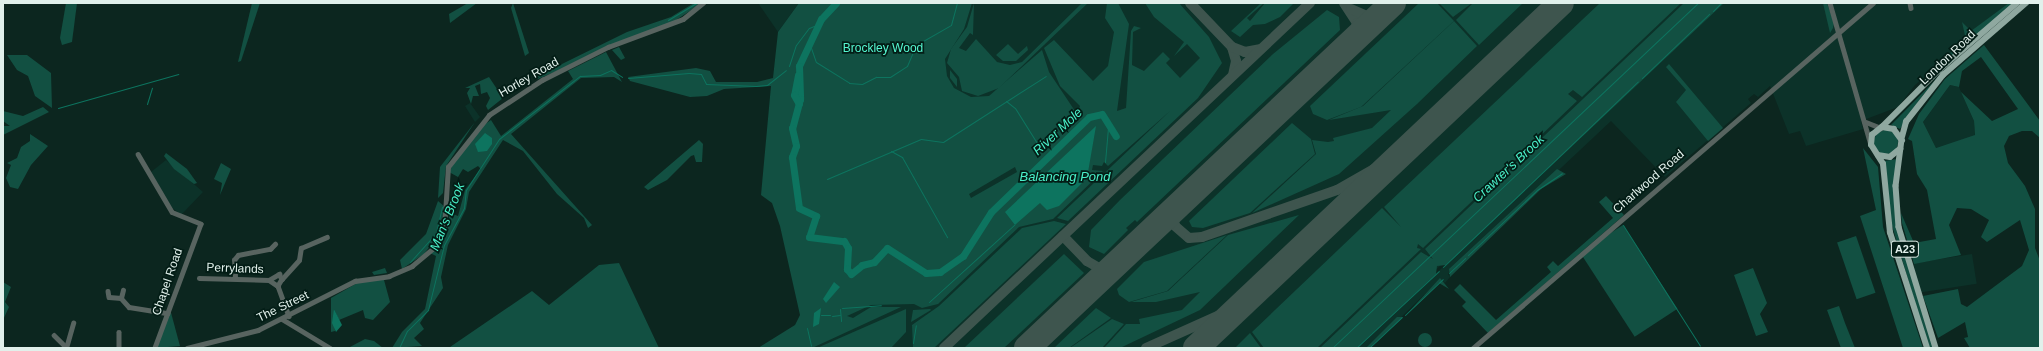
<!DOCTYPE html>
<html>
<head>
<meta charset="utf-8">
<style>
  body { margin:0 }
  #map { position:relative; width:2043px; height:351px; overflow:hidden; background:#0c261f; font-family:Arial,sans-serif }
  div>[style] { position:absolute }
  .built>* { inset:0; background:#0c3229; transform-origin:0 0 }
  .green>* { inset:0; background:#125042; transform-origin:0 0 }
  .round { border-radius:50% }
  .water>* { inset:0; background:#0d745f }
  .stream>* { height:1px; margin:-0.5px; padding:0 0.5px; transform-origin:0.5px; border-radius:0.5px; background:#0d745f }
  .river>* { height:7px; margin:-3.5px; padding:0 3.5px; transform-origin:3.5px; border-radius:3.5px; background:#0d745f }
  .taxiway>* { height:10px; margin:-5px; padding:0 5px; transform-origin:5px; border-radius:5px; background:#3e554e }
  .runway>* { height:26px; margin:-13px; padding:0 13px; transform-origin:13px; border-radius:13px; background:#3e554e }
  .minor>* { height:4.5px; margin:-2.25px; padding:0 2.25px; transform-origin:2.25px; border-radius:2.25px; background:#586460 }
  .major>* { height:5.5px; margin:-2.75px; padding:0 2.75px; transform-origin:2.75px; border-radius:2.75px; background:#8fa8a0 }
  span { translate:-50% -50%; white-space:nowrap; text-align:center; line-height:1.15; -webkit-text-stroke:3.5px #031d16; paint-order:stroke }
  .shield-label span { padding:1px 3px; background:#031d16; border:1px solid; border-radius:3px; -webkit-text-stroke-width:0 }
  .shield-label { font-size:11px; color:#e1f0eb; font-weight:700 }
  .park-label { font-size:12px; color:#56f8d2 }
  .street-label { font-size:12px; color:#e1f0eb }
  .water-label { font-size:13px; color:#4af0c9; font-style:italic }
  .frame { position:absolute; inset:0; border:4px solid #e1f0eb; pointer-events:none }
</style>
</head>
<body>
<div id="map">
  <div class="built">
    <i style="clip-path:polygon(758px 3px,799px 3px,778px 32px)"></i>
    <i style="clip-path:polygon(966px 3px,1718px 3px,1353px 348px,758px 348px,863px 301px,923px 59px)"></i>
    <i style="clip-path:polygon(1723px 3px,2014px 3px,1915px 85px,1898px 107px,1861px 121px,1863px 129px,1860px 130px,1806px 146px,1800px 131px,1789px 134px,1770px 86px,1758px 97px,1754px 94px,1748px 99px,1751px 103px,1665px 177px,1611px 121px,1448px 274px,1450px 277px,1445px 283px,1440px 279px,1370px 348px,1357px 348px)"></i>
    <i style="clip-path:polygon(1950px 85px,1959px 87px,1974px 121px,1975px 136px,1936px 148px,1923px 122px)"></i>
    <i style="clip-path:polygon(470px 103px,480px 117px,475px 122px,465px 106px)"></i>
    <i style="clip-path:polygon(166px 160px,203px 192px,181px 215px,170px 206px,151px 172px)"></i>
    <i style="left:1972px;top:254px;width:30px;height:59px;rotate:81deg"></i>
  </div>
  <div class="green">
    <i style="clip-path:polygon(66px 3px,77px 3px,72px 42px,62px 45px,60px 38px)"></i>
    <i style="clip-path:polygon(252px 3px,260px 3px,241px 61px,238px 62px)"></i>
    <i style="clip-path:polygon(468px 3px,477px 3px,450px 23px,449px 14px)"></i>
    <i style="clip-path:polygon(513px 3px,529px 53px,525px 56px,511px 8px)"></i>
    <i style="clip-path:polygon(694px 3px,702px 3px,673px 22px,538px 79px,536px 77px,566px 62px,627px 32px,671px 17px)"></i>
    <i style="clip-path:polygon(evenodd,799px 3px,972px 3px,964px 29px,945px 59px,947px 76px,954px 88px,971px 97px,989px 96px,1042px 50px,1049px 72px,1077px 114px,1080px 106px,1060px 86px,1044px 48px,1054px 40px,1093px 81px,1108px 66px,1114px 32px,1105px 18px,1107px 3px,1118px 3px,1129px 24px,1117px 111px,1126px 108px,1131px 31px,1134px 26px,1141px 28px,1133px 32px,1132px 65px,1144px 71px,1163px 52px,1170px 59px,1166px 63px,1180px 78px,1200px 58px,1187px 44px,1174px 56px,1184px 42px,1154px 17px,1145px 3px,1179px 3px,1209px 37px,1222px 63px,1198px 98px,1068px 221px,1057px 218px,1170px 111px,1108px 166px,1104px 162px,1102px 166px,1093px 165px,1092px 170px,1103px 171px,1053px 219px,1019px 227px,938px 304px,922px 308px,914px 304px,871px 305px,847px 316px,853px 318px,871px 307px,901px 307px,812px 348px,758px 348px,795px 325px,800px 315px,780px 226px,772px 203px,761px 195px,771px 86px,724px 89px,707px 96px,690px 97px,630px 81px,628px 77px,696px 68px,710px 71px,716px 82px,757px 82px,773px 78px,778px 32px,799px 3px,1015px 167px,1017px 172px,971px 198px,969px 194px,1015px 167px)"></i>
    <i style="clip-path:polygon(974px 3px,973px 35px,970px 33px,959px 48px,966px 51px,976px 39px,997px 62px,1010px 65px,1022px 62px,1082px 3px,1088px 3px,999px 88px,978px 96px,962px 91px,959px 77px,947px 63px,951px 49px,967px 27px)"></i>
    <i style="clip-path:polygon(1261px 3px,1264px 3px,1247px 18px,1250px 21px,1265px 3px,1294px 3px,1280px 17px,1265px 24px,1253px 25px,1240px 37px,1231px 31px)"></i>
    <i style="clip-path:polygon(1419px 3px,1437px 3px,1454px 21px,1361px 107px,1327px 120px,1313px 114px,1310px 106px)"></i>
    <i style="clip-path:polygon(1439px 3px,1472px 3px,1453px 17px)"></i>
    <i style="clip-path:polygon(1473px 3px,1523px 3px,1479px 45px,1456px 20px)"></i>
    <i style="clip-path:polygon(1600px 3px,1681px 3px,1582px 97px,1573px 90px,1568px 94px,1577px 101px,1423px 248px,1418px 244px,1417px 248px,1421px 249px,1317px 348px,1264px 348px,1252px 332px,1382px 208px,1401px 227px,1384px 207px)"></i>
    <i style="clip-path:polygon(1684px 3px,1724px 3px,1446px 265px,1437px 266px,1436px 274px,1358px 348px,1320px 348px,1421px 252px,1433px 259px,1425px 249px)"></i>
    <i style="clip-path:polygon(1823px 3px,1827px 3px,1834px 23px,1833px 28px,1830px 33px)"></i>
    <i style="clip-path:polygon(2009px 3px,2014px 3px,1932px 75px,1932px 68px,1966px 40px,1962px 22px,1971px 31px)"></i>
    <i style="clip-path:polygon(1327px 10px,1339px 17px,1340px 30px,1137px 222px,1135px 220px,1126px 228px,1128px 230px,1104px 254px,1089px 247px,1091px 230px,1120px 200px,1273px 54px)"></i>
    <i style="clip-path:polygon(1454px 21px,1477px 46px,1417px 104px,1339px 174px,1252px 213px,1316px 154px,1312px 140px,1328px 142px,1334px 141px,1333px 138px,1372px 128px,1391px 110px,1329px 120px,1363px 106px)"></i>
    <i style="clip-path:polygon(1008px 44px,1018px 54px,1027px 46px,1028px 50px,1016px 61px,1003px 61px,996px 55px)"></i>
    <i style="clip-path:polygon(evenodd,1984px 45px,2040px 121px,2040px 138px,2032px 131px,2022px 131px,2009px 136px,2004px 146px,2008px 163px,2025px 186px,2035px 209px,2035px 248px,2040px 261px,2040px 348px,1970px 348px,1964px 338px,1968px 337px,1965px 322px,1938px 338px,1923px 296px,1958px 289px,1961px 304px,1967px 307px,2022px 266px,2029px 250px,2020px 220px,1987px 242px,1981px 237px,1989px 220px,1971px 209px,1957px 208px,1949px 225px,1961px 255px,1914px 264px,1902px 223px,1901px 213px,1914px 243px,1936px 239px,1927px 190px,1917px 174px,1912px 141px,1908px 139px,1919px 114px,1945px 79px,1984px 45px,1981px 57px,2018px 109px,1992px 121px,1961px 92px,1974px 121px,1975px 135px,1936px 148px,1923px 122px,1950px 85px,1959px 87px,1962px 71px,1981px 57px)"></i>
    <i style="clip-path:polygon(619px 47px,625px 58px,621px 60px,612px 50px)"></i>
    <i style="clip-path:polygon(606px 52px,622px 82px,614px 77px,581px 78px,511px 134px,592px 225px,588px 228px,584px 218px,557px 194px,523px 151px,503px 140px,469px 192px,466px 209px,448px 245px,441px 277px,443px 288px,420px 323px,424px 329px,414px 338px,422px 346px,392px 348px,402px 332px,425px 309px,436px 256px,430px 253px,445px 234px,450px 223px,448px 212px,458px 216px,465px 190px,481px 169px,478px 166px,468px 172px,463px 169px,458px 177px,449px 172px,453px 164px,485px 124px,491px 120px,501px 136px,573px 79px,568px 71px)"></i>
    <i style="clip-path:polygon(7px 55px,27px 55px,51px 73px,52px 108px,35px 96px,28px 76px,17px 70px)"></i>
    <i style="clip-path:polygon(1669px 64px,1723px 128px,1708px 141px,1676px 102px,1686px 90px,1666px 67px)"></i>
    <i style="clip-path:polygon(1950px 65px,1923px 95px,1900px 129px,1891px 125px)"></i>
    <i style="clip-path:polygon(950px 70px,957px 79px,957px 87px,950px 78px)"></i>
    <i style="clip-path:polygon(489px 77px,503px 98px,488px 110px,486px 106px,490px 98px,487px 92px,481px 94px,480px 84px,475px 86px,479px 96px,473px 96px,471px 104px,467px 93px,470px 88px,465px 88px)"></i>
    <i style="clip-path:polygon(43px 107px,49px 112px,3px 135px,3px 126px,10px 126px,3px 121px,3px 111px,23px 116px)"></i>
    <i style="clip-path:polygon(475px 122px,446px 166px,443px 193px,438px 198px,440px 167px)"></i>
    <i style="clip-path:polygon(1292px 123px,1311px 139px,1315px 154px,1250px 213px,1203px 228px,1192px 227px,1189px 221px)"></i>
    <i class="round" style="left:1874px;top:130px;width:24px;height:24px"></i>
    <i style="clip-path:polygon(30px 134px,48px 146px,31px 165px,18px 189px,10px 187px,6px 178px,11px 165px,7px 163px,17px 158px,21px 147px,30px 141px)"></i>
    <i style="clip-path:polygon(699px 140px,703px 144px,702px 162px,696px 162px,694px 155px,691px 156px,667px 180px,648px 190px,644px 187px)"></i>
    <i style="clip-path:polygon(1863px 148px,1878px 167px,1883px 227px,1923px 348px,1903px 348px,1860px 216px,1876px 210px)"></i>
    <i style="clip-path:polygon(166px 153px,187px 169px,197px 183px,194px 184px,174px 169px,164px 156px)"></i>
    <i style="clip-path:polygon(1897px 159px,1894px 190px,1897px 227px,1935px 348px,1930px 348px,1922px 326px,1890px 219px,1884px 161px)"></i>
    <i style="clip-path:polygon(221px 163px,231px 169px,220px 195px,222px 183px,214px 179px)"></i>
    <i style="clip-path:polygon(1557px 169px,1566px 174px,1541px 189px,1450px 277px,1449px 269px)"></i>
    <i style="clip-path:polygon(1606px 196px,1624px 215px,1488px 333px,1462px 306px,1466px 302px,1454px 290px,1460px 284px,1496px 320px,1551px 272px,1547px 267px,1553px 261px,1558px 266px,1613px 218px,1599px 202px)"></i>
    <i style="clip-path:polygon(438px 201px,445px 207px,440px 233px,424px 254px,402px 269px,400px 260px,426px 234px)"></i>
    <i style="clip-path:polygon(1299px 215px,1200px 310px,1120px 348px,1104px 348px,1126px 324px,1140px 324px,1139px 319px,1182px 310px,1200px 292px,1156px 302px,1131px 302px,1168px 291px,1228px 235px)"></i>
    <i style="clip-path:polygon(1054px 221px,1066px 224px,934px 348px,913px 348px,912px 325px,939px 306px,1022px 228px)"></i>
    <i style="left:1623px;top:225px;width:100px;height:51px;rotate:57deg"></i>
    <i style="clip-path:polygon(1227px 235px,1167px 291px,1129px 302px,1119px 295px,1117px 289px,1144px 262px)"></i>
    <i style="left:1856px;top:236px;width:60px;height:20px;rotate:71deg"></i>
    <i style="clip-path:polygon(1064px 254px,1084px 273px,1004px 348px,964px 348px)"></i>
    <i style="clip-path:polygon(619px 263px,659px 348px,450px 347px,532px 291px,549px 305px,599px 265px)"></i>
    <i style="clip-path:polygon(385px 268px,387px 273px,374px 275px,372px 272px)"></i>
    <i style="clip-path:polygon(1753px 268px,1767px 303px,1760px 314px,1768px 332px,1756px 336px,1734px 275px)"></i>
    <i style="clip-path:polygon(1440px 278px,1449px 289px,1439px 283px,1404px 317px)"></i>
    <i style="clip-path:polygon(387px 279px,384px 280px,390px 302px,373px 320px,365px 318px,363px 310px,339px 320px,334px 309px,335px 331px,331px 332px,331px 298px,359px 282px)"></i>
    <i style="clip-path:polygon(3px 282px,11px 287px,5px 302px,9px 307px,3px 320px)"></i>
    <i style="clip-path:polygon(1839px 306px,1845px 323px,1855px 348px,1841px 348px,1827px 310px)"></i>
    <i style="clip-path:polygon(1096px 308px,1111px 318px,1069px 348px,1054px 348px)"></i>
    <i style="clip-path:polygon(170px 309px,180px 346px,156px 348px)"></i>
    <i style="clip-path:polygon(906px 309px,906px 332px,891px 348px,817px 348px)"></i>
    <i style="clip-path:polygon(913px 310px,930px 309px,931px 310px,911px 322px)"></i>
    <i style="clip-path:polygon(1397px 317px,1403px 317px,1370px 348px,1366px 348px)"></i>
    <i style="clip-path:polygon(1112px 319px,1124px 324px,1102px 348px,1070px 348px)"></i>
    <i style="clip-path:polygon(1250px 333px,1261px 348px,1235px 348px)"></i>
    <i class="round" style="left:1418px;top:333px;width:14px;height:14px"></i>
    <i style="clip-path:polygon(365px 339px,374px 341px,383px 348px,348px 348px)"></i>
  </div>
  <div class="water">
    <i style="clip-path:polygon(1096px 126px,1087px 178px,1059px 206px,1047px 210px,1040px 203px,1015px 225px,1005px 212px)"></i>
    <i style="clip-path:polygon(485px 133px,492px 138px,492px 144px,487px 151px,478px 152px,475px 144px)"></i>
    <i style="clip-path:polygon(834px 282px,840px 287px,826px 303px,823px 299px)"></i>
    <i style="clip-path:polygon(821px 308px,819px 324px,813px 327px,814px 313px)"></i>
    <i style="clip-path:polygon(334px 309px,342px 325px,336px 332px,332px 323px)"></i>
  </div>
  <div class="stream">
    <i style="left:1713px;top:11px;width:11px;rotate:-45deg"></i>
    <i style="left:668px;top:20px;width:33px;rotate:-31deg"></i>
    <i style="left:1978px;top:33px;width:46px;rotate:-40.6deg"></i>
    <i style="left:809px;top:42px;width:21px;rotate:71deg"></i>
    <i style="left:816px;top:62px;width:39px;rotate:32deg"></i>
    <i style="left:849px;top:83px;width:13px;rotate:4deg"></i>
    <i style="left:862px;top:84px;width:16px;rotate:-27deg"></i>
    <i style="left:876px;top:77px;width:14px"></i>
    <i style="left:890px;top:77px;width:20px;rotate:-33deg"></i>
    <i style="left:907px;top:66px;width:23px;rotate:-67deg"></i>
    <i style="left:916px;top:45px;width:40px;rotate:-29.7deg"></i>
    <i style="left:951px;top:25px;width:23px;rotate:-75deg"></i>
    <i style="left:1952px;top:55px;width:29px;rotate:-41deg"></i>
    <i style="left:789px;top:66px;width:22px;rotate:-72deg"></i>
    <i style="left:796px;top:45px;width:21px;rotate:-53deg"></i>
    <i style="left:809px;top:28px;width:11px;rotate:-22deg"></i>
    <i style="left:628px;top:78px;width:61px;rotate:-4.7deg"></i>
    <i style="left:689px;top:73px;width:12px;rotate:5deg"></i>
    <i style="left:701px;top:74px;width:11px;rotate:63deg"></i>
    <i style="left:706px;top:84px;width:50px;rotate:2.3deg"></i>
    <i style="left:756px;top:86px;width:11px;rotate:-5deg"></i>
    <i style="left:767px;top:85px;width:24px;rotate:-38deg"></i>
    <i style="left:1642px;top:78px;width:93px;rotate:-43.7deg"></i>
    <i style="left:1006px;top:101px;width:11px;rotate:38deg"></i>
    <i style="left:1015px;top:108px;width:47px;rotate:58deg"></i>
    <i style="left:147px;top:104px;width:17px;rotate:-73deg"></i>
    <i style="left:58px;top:108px;width:125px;rotate:-15.8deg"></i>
    <i style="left:891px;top:151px;width:13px;rotate:29deg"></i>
    <i style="left:902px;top:157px;width:92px;rotate:60.6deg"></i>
    <i style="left:1105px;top:162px;width:33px;rotate:-85deg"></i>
    <i style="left:827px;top:179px;width:102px;rotate:-23.1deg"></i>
    <i style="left:921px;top:139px;width:22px;rotate:8deg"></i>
    <i style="left:943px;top:142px;width:122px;rotate:-32.7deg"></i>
    <i style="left:1623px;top:225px;width:143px;rotate:57.5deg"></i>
    <i style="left:1468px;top:255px;width:95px;rotate:-43.3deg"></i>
    <i style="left:1537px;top:190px;width:30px;rotate:-34deg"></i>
    <i style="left:410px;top:262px;width:39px;rotate:-48deg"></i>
    <i style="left:436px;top:233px;width:27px;rotate:-77deg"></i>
    <i style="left:1443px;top:267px;width:269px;rotate:-43.6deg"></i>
    <i style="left:847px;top:271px;width:1px;rotate:-45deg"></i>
    <i style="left:1449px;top:273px;width:22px;rotate:-43deg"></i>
    <i style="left:929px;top:302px;width:115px;rotate:-42.2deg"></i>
    <i style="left:842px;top:308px;width:39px;rotate:-4deg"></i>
    <i style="left:840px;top:309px;width:12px;rotate:85deg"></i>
    <i style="left:821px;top:315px;width:9px"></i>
    <i style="left:1405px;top:315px;width:52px;rotate:-43.5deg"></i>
    <i style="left:832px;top:316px;width:8px;rotate:-7deg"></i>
    <i style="left:807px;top:328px;width:18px;rotate:77deg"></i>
    <i style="left:913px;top:343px;width:18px;rotate:-81deg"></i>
    <i style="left:399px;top:348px;width:19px;rotate:-65deg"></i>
    <i style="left:407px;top:331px;width:30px;rotate:-45deg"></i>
    <i style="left:428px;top:310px;width:67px;rotate:-76.2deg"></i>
    <i style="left:444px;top:245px;width:42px;rotate:-61.6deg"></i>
    <i style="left:464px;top:208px;width:18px;rotate:-84deg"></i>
    <i style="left:466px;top:190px;width:61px;rotate:-57.1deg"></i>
    <i style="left:499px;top:139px;width:103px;rotate:-37.9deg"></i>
    <i style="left:580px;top:76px;width:20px;rotate:-3deg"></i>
    <i style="left:600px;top:75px;width:12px;rotate:-24deg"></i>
    <i style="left:611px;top:70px;width:13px;rotate:32deg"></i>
    <i style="left:1332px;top:348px;width:503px;rotate:-43.31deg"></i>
    <i style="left:1356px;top:348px;width:113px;rotate:-42.9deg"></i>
    <i style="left:1369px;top:348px;width:45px;rotate:-43.2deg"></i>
  </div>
  <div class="river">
    <i style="left:836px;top:3px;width:22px;rotate:133deg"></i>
    <i style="left:821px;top:19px;width:52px;rotate:115.1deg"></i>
    <i style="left:799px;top:66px;width:33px;rotate:88deg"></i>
    <i style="left:800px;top:99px;width:30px;rotate:105deg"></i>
    <i style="left:792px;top:128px;width:18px;rotate:77deg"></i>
    <i style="left:796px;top:146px;width:12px;rotate:110deg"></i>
    <i style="left:792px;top:157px;width:51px;rotate:82.2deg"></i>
    <i style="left:799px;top:208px;width:19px;rotate:25deg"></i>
    <i style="left:816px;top:216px;width:22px;rotate:108deg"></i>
    <i style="left:809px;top:237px;width:35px;rotate:7deg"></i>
    <i style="left:844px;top:241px;width:8px;rotate:60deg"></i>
    <i style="left:848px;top:248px;width:21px;rotate:93deg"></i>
    <i style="left:847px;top:269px;width:6px;rotate:51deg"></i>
    <i style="left:851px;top:274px;width:14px;rotate:-39deg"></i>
    <i style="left:862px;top:265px;width:12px;rotate:-14deg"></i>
    <i style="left:874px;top:262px;width:19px;rotate:-47deg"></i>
    <i style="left:887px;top:248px;width:46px;rotate:32.7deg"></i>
    <i style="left:926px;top:273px;width:14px;rotate:-4deg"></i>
    <i style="left:940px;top:272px;width:28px;rotate:-35deg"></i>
    <i style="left:963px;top:256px;width:52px;rotate:-57.5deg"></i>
    <i style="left:991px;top:212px;width:136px;rotate:-44.1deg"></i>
    <i style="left:1089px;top:117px;width:13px;rotate:-13deg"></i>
    <i style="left:1102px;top:114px;width:26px;rotate:58deg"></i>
    <i style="left:798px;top:75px;width:20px;rotate:101deg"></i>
    <i style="left:794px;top:95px;width:10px;rotate:61deg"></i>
  </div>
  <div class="taxiway">
    <i style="left:1190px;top:3px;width:61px;rotate:46.3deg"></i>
    <i style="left:1232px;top:47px;width:15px;rotate:74deg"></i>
    <i style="left:1236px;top:61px;width:14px;rotate:102deg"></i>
    <i style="left:1344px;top:3px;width:24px;rotate:57deg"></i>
    <i style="left:1357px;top:23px;width:20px;rotate:105deg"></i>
    <i style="left:1351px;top:9px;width:17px;rotate:24deg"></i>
    <i style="left:1367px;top:16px;width:13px;rotate:-4deg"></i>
    <i style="left:1232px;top:47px;width:14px;rotate:21deg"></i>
    <i style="left:1245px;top:52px;width:15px;rotate:-11deg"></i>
    <i style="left:1207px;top:179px;width:46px;rotate:142.1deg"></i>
    <i style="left:1171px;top:207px;width:19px;rotate:78deg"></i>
    <i style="left:1175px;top:226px;width:18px;rotate:41deg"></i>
    <i style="left:1189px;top:238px;width:13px;rotate:-4deg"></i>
    <i style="left:1202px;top:237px;width:143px;rotate:-19.2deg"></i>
    <i style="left:1337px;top:190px;width:56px;rotate:-29.7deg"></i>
    <i style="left:1386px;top:162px;width:57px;rotate:-37.9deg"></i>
    <i style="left:1063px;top:236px;width:35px;rotate:46deg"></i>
    <i style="left:1087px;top:261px;width:14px;rotate:30deg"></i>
    <i style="left:1099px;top:268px;width:12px;rotate:-9deg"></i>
    <i style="left:1111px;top:266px;width:21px;rotate:-39deg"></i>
    <i style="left:944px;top:348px;width:503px;rotate:-43.31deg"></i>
    <i style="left:1021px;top:348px;width:41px;rotate:-37.1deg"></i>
    <i style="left:1146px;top:348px;width:83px;rotate:-24.1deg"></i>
    <i style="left:1222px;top:314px;width:70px;rotate:-38deg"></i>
  </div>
  <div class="runway">
    <i style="left:1027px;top:348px;width:503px;rotate:-43.31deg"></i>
    <i style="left:1196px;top:348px;width:502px;rotate:-43.39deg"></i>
  </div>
  <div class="minor">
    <i style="left:1830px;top:3px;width:145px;rotate:73.9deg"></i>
    <i style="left:1910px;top:3px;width:5px;rotate:79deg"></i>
    <i style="left:1866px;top:122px;width:16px;rotate:22deg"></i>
    <i style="left:138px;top:154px;width:67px;rotate:59.6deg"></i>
    <i style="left:172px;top:212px;width:31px;rotate:22deg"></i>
    <i style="left:201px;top:224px;width:132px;rotate:110.4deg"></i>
    <i style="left:235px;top:277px;width:17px;rotate:-93deg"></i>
    <i style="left:234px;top:260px;width:6px;rotate:-51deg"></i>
    <i style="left:238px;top:255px;width:33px;rotate:-11deg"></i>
    <i style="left:270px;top:249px;width:7px;rotate:-45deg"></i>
    <i style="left:199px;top:278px;width:70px;rotate:1.6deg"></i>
    <i style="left:269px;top:280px;width:11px;rotate:34deg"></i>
    <i style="left:278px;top:286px;width:32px;rotate:70deg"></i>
    <i style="left:282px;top:279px;width:25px;rotate:-48deg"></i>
    <i style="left:299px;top:260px;width:12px;rotate:-81deg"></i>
    <i style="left:301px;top:248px;width:28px;rotate:-23deg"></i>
    <i style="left:269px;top:280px;width:12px;rotate:-31deg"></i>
    <i style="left:279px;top:274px;width:6px;rotate:59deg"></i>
    <i style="left:282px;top:279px;width:8px;rotate:120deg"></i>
    <i style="left:108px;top:291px;width:6px;rotate:81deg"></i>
    <i style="left:109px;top:297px;width:12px;rotate:5deg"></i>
    <i style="left:121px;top:298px;width:12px;rotate:48deg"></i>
    <i style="left:129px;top:307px;width:39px;rotate:9deg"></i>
    <i style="left:121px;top:298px;width:8px;rotate:-76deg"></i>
    <i style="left:282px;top:319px;width:56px;rotate:31.1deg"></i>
    <i style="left:119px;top:332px;width:16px;rotate:90deg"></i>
    <i style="left:54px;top:335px;width:17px;rotate:45deg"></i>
    <i style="left:66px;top:348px;width:26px;rotate:-74deg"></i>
    <i style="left:187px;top:348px;width:73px;rotate:-14.2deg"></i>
    <i style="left:258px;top:330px;width:109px;rotate:-26.8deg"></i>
    <i style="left:355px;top:281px;width:34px;rotate:-8deg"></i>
    <i style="left:389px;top:276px;width:25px;rotate:-23deg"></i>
    <i style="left:412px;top:266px;width:26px;rotate:-40deg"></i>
    <i style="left:432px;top:249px;width:22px;rotate:-58deg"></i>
    <i style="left:444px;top:230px;width:63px;rotate:-86.4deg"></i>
    <i style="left:448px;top:167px;width:66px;rotate:-51.7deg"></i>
    <i style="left:489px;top:115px;width:64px;rotate:-33.4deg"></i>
    <i style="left:542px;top:80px;width:74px;rotate:-26.6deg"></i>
    <i style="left:608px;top:47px;width:80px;rotate:-20.5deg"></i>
    <i style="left:683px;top:19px;width:26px;rotate:-39deg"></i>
    <i style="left:1473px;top:348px;width:528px;rotate:-40.78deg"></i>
  </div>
  <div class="major">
    <i style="left:1882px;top:127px;width:79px;rotate:-45deg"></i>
    <i style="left:1938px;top:71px;width:104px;rotate:-40.7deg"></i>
    <i style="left:1902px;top:137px;width:16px;rotate:-75deg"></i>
    <i style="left:1906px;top:122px;width:60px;rotate:-51.8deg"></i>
    <i style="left:1943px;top:75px;width:110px;rotate:-40.9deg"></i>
    <i style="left:1878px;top:155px;width:12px;rotate:9deg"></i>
    <i style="left:1890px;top:157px;width:13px;rotate:-39deg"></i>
    <i style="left:1927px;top:348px;width:121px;rotate:-107.8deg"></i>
    <i style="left:1890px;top:233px;width:69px;rotate:-95.8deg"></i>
    <i style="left:1883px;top:164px;width:22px;rotate:-122deg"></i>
    <i style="left:1871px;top:145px;width:10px;rotate:-84deg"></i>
    <i style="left:1872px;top:135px;width:13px;rotate:-39deg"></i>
    <i style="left:1882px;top:127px;width:12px;rotate:9deg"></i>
    <i style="left:1894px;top:129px;width:14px;rotate:54deg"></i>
    <i style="left:1902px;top:140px;width:46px;rotate:97.4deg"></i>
    <i style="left:1896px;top:186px;width:41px;rotate:85.8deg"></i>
    <i style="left:1899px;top:227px;width:127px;rotate:73deg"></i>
  </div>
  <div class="shield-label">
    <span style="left:1905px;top:249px">A23</span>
  </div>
  <div class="park-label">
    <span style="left:883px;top:49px">Brockley Wood</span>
  </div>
  <div class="street-label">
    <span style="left:1948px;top:58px;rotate:-44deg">London Road</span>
    <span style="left:529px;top:78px;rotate:-30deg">Horley Road</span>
    <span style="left:1649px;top:182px;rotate:-41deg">Charlwood Road</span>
    <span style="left:235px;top:269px;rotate:2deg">Perrylands</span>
    <span style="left:168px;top:282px;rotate:-71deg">Chapel Road</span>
    <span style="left:283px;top:307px;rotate:-26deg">The Street</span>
  </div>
  <div class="water-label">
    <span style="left:1058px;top:132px;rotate:-43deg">River Mole</span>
    <span style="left:1509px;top:169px;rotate:-43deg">Crawter's Brook</span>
    <span style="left:1065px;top:177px">Balancing Pond</span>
    <span style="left:448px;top:217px;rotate:-68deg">Man's Brook</span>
  </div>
  <div class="frame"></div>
</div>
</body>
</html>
